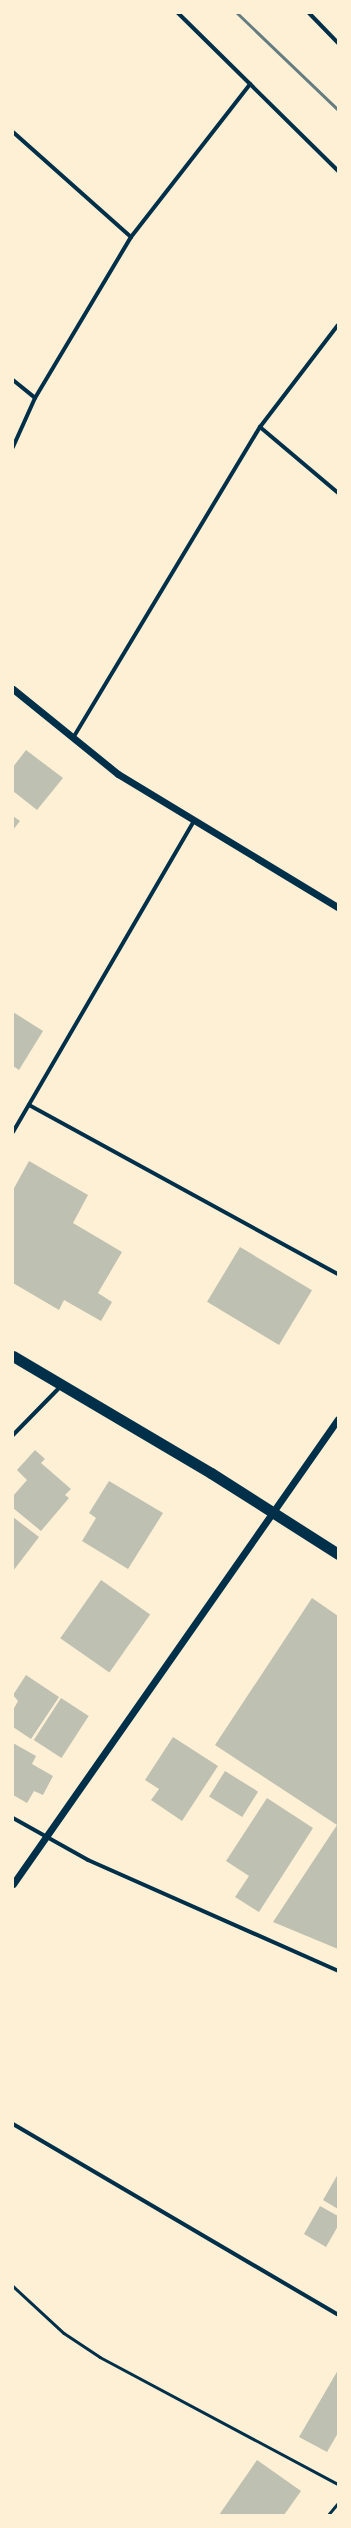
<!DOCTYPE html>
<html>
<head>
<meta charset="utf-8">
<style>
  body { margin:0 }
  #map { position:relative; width:351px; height:2528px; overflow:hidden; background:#fdf0d5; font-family:"Roboto Condensed",sans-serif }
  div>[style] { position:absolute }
  .building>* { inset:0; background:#bec0b2; transform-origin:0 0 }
  .path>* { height:2.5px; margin:-1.25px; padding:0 1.25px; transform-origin:1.25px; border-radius:1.25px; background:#003049 }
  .minor>* { height:4px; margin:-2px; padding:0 2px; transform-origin:2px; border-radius:2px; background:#003049 }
  .tertiary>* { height:7px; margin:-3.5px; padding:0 3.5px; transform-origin:3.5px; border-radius:3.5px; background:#003049 }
  .trunk>* { height:11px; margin:-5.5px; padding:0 5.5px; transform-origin:5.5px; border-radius:5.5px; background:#003049 }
  .rail>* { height:3px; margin:-1.5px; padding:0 1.5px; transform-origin:1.5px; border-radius:1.5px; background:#657d81 }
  span { translate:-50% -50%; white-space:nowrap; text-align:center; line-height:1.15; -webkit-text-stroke:3.5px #fdf0d5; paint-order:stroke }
  .frame { position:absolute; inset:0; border:14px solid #fdf0d5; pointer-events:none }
</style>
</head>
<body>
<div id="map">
  <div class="building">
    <i style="clip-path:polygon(26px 750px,63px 778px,37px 810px,13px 791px,13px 767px)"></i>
    <i style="clip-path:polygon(13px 816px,20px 821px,13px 830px)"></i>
    <i style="clip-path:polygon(13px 1012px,43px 1031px,19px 1070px,13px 1066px)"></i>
    <i style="clip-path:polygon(29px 1161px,88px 1195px,73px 1223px,122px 1252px,98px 1293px,112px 1302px,101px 1321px,64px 1300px,59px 1310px,13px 1283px,13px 1190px)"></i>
    <i style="left:240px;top:1247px;width:84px;height:64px;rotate:31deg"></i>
    <i style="clip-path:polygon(35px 1450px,45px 1459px,41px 1463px,71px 1489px,65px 1495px,69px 1498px,41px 1531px,13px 1508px,13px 1496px,27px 1480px,17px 1470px)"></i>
    <i style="clip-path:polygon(109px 1481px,163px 1513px,128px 1569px,82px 1541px,96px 1518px,89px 1513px)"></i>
    <i style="clip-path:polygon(13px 1517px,39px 1537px,13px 1571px)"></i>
    <i style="left:101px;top:1580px;width:60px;height:71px;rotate:35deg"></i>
    <i style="clip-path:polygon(312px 1598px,338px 1616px,338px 1949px,273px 1922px,337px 1825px,215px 1745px)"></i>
    <i style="clip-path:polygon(26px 1675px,59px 1697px,31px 1739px,13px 1727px,13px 1710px,18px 1701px,13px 1695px)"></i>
    <i style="left:61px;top:1698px;width:33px;height:50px;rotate:33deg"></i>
    <i style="clip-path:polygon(173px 1737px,218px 1766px,182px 1821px,151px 1800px,159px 1789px,145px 1780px)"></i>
    <i style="clip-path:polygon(13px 1743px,36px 1756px,32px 1764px,53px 1776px,43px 1795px,34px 1791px,27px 1803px,13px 1795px)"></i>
    <i style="left:225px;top:1771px;width:39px;height:30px;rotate:32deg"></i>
    <i style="clip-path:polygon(267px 1798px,313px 1828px,259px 1912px,235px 1897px,249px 1876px,226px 1861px)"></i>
    <i style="clip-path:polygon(338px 2174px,338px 2209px,323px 2200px)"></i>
    <i style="clip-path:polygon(320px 2206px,338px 2216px,338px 2226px,326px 2247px,304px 2234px)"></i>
    <i style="clip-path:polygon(338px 2370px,338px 2433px,327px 2452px,299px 2437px)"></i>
    <i style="clip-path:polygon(257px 2460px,301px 2491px,284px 2515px,219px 2515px)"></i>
  </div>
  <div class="path">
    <i style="left:13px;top:2286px;width:69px;rotate:42.7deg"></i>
    <i style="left:64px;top:2333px;width:43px;rotate:33.7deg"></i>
    <i style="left:100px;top:2357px;width:270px;rotate:28.1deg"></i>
    <i style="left:328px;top:2515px;width:16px;rotate:-50deg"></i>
  </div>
  <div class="minor">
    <i style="left:178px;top:13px;width:225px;rotate:44.6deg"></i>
    <i style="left:309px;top:13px;width:42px;rotate:46deg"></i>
    <i style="left:13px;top:132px;width:158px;rotate:41.7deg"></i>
    <i style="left:13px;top:380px;width:28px;rotate:39deg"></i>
    <i style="left:35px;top:398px;width:54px;rotate:114.2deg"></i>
    <i style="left:35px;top:398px;width:187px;rotate:-59.2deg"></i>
    <i style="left:131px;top:237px;width:194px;rotate:-52.1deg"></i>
    <i style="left:260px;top:427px;width:102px;rotate:40.2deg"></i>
    <i style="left:73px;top:738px;width:363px;rotate:-59deg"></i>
    <i style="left:260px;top:427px;width:128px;rotate:-52.6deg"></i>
    <i style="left:29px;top:1105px;width:352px;rotate:28.7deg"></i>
    <i style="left:13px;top:1132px;width:360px;rotate:-59.8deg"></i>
    <i style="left:13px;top:1435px;width:70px;rotate:-45.6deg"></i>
    <i style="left:13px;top:1818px;width:86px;rotate:29.2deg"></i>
    <i style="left:88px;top:1860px;width:274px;rotate:23.9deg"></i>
    <i style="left:13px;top:2124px;width:377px;rotate:30.4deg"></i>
  </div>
  <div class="tertiary">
    <i style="left:13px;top:689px;width:135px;rotate:39deg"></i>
    <i style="left:118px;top:774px;width:257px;rotate:31.2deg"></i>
    <i style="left:13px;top:1884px;width:567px;rotate:-55.05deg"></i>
  </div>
  <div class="trunk">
    <i style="left:13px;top:1356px;width:230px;rotate:30.6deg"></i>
    <i style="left:211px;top:1473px;width:151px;rotate:32.5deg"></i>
  </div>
  <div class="rail">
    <i style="left:237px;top:13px;width:140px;rotate:43.8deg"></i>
  </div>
  <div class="frame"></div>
</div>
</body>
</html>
